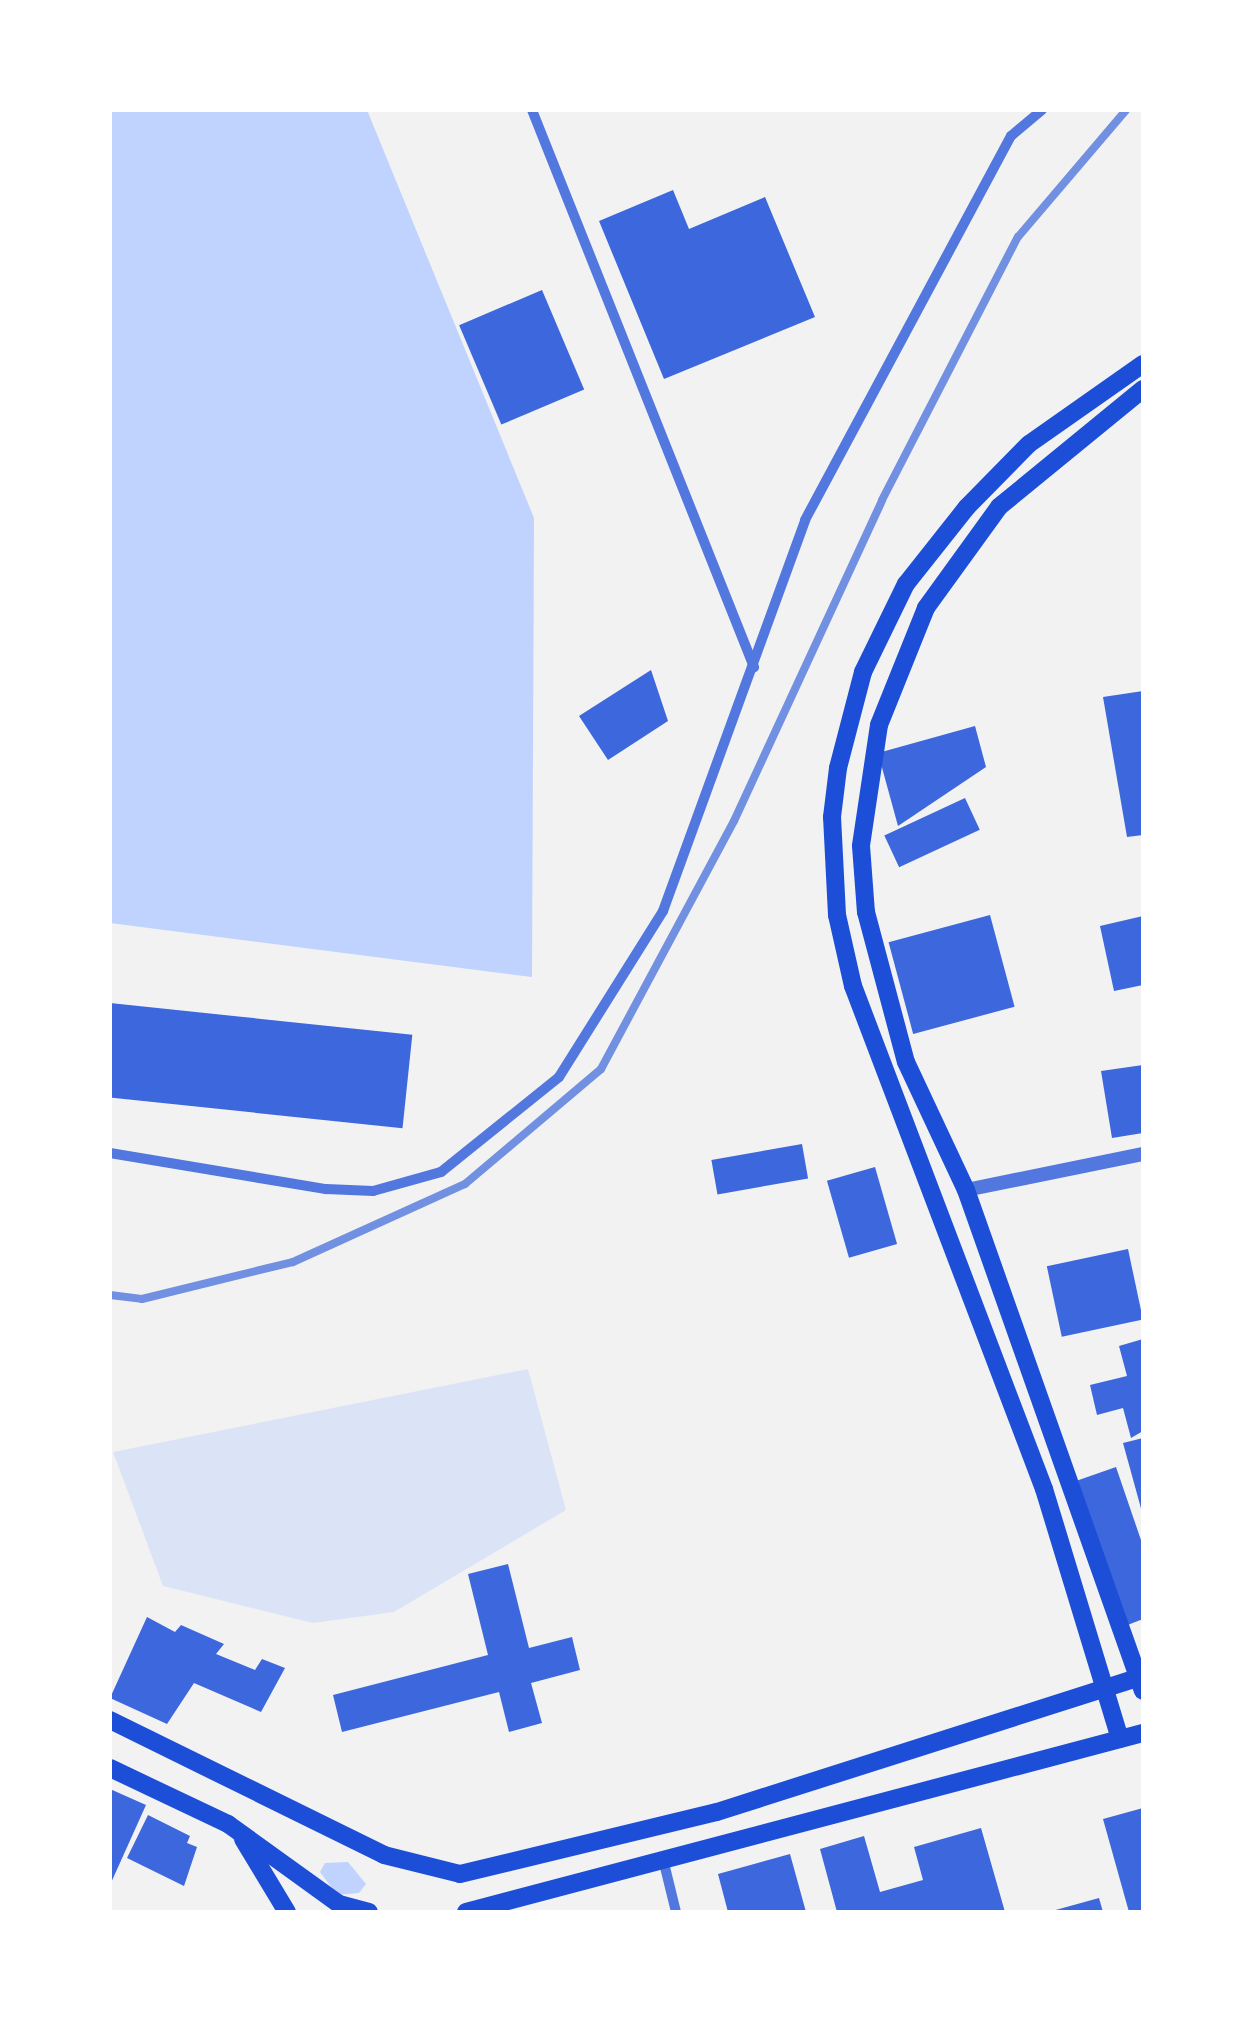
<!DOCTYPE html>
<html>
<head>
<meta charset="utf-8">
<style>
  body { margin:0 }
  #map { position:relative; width:1253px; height:2022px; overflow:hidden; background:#f2f2f2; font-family:Arial,sans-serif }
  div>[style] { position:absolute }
  .green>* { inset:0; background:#dbe4f7 }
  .water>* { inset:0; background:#bfd3fe }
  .building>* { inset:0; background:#3d67dc; transform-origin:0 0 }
  .minor>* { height:10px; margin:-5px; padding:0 5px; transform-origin:5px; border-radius:5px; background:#5277de }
  .tertiary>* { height:14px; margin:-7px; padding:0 7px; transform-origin:7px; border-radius:7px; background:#5277de }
  .primary>* { height:18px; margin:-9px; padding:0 9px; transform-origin:9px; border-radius:9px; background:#1d4ed8 }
  .rail>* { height:8px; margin:-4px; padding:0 4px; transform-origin:4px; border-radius:4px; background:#7290e2 }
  span { translate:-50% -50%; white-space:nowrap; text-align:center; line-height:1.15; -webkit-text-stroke:9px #fff; paint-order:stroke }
  .frame { position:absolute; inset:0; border:112px solid #fff; pointer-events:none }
</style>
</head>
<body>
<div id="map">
  <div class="green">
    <i style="clip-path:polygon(528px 1369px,566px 1510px,394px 1612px,313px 1623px,163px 1586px,113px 1452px)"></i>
  </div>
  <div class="water">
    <i style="clip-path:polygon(110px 110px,367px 110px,534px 518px,532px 977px,110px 923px)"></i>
    <i style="clip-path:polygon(348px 1862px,366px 1884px,359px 1893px,337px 1895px,320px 1872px,325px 1863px)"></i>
  </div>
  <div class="building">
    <i style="clip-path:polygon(673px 190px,689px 229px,765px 197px,815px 317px,664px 379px,599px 221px)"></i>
    <i style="left:542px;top:290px;width:108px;height:90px;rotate:67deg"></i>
    <i style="clip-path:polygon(651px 670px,668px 721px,608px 760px,579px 716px)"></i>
    <i style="clip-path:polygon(1143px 691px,1143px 835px,1127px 837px,1103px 697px)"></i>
    <i style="clip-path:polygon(975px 726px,986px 767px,898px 826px,878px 753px)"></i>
    <i style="left:965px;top:798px;width:35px;height:89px;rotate:65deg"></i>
    <i style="left:990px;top:915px;width:95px;height:105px;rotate:75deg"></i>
    <i style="clip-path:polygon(1143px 916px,1143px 985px,1114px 991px,1100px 926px)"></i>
    <i style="left:110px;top:1003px;width:304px;height:94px;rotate:6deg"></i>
    <i style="clip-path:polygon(1143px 1065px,1143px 1133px,1112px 1138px,1101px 1071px)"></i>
    <i style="left:802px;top:1144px;width:35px;height:92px;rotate:80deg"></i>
    <i style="left:875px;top:1167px;width:80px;height:50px;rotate:74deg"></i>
    <i style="left:1128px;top:1249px;width:72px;height:83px;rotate:78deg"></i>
    <i style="clip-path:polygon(1143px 1339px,1143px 1431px,1131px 1438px,1123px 1408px,1097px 1415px,1090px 1385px,1127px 1376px,1119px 1346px)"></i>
    <i style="clip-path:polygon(1143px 1438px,1143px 1512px,1142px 1512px,1123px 1443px)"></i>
    <i style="clip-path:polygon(1116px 1467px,1143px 1546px,1143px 1619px,1125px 1626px,1076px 1481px)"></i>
    <i style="clip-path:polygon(508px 1564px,529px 1648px,572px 1637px,580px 1670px,531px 1683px,542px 1723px,509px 1732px,499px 1692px,342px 1732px,333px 1695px,488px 1655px,468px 1574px)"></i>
    <i style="clip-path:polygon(147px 1617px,175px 1632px,181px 1625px,224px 1644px,216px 1654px,255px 1670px,262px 1659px,285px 1668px,261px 1712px,194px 1683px,167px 1724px,110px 1698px)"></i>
    <i style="clip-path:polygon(110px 1789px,146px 1805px,110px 1885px)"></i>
    <i style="clip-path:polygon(1143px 1808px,1143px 1912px,1129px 1912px,1103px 1819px)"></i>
    <i style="clip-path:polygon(148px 1815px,190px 1836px,187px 1843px,197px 1847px,184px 1886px,127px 1858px)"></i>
    <i style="clip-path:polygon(981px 1828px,1005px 1912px,837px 1912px,820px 1849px,864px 1836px,880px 1892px,923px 1880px,914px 1847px)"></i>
    <i style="clip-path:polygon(790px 1854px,806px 1912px,728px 1912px,718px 1874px)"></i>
    <i style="clip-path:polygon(1099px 1898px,1103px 1912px,1052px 1912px,1052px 1911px)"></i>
  </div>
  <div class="minor">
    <i style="left:532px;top:110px;width:600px;rotate:68.27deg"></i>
    <i style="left:110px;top:1153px;width:219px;rotate:9.5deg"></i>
    <i style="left:326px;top:1189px;width:47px;rotate:2.4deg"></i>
    <i style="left:373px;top:1191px;width:71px;rotate:-15.6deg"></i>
    <i style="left:441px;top:1172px;width:151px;rotate:-38.8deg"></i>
    <i style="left:559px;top:1077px;width:196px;rotate:-57.9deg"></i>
    <i style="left:663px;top:911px;width:416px;rotate:-70deg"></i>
    <i style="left:805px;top:520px;width:436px;rotate:-61.8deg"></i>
    <i style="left:1011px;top:136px;width:40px;rotate:-40deg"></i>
    <i style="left:663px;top:1859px;width:55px;rotate:76.2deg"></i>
  </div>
  <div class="tertiary">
    <i style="left:966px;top:1190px;width:181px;rotate:-11.5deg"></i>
  </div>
  <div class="primary">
    <i style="left:1143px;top:389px;width:186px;rotate:140.7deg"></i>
    <i style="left:999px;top:507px;width:125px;rotate:125.9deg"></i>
    <i style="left:926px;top:608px;width:126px;rotate:111.9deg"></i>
    <i style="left:879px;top:725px;width:122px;rotate:98.5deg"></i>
    <i style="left:861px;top:846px;width:66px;rotate:85.7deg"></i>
    <i style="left:866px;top:912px;width:155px;rotate:75.1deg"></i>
    <i style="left:906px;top:1062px;width:141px;rotate:64.9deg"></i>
    <i style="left:966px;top:1190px;width:531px;rotate:70.54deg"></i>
    <i style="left:110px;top:1720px;width:305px;rotate:26.2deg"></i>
    <i style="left:384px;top:1855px;width:78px;rotate:14deg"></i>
    <i style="left:460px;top:1874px;width:264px;rotate:-13.6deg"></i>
    <i style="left:717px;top:1812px;width:443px;rotate:-17.7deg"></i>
    <i style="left:1120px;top:1739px;width:261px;rotate:-106.9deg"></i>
    <i style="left:1044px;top:1489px;width:538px;rotate:-110.79deg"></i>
    <i style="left:853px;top:986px;width:73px;rotate:-102.7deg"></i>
    <i style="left:837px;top:915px;width:98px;rotate:-92.9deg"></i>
    <i style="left:832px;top:817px;width:49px;rotate:-83deg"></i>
    <i style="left:838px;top:768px;width:99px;rotate:-75.4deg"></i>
    <i style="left:863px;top:672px;width:98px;rotate:-64deg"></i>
    <i style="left:906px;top:584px;width:98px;rotate:-51.6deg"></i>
    <i style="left:967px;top:507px;width:88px;rotate:-45.5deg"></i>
    <i style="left:1029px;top:444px;width:139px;rotate:-35.1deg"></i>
    <i style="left:110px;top:1768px;width:131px;rotate:25.4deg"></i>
    <i style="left:228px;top:1824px;width:137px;rotate:35.8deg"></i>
    <i style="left:339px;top:1904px;width:31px;rotate:15deg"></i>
    <i style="left:243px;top:1839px;width:85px;rotate:58.9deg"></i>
    <i style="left:466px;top:1912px;width:700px;rotate:-14.81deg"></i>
  </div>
  <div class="rail">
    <i style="left:110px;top:1295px;width:32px;rotate:7deg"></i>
    <i style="left:142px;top:1299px;width:155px;rotate:-13.8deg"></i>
    <i style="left:293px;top:1262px;width:189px;rotate:-24.4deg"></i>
    <i style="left:465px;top:1184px;width:178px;rotate:-40.2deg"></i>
    <i style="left:601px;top:1069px;width:281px;rotate:-61.8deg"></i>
    <i style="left:734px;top:821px;width:353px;rotate:-65.2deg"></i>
    <i style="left:882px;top:500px;width:296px;rotate:-62.7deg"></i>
    <i style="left:1018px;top:237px;width:167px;rotate:-49.6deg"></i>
  </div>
  <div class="frame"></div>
</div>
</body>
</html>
